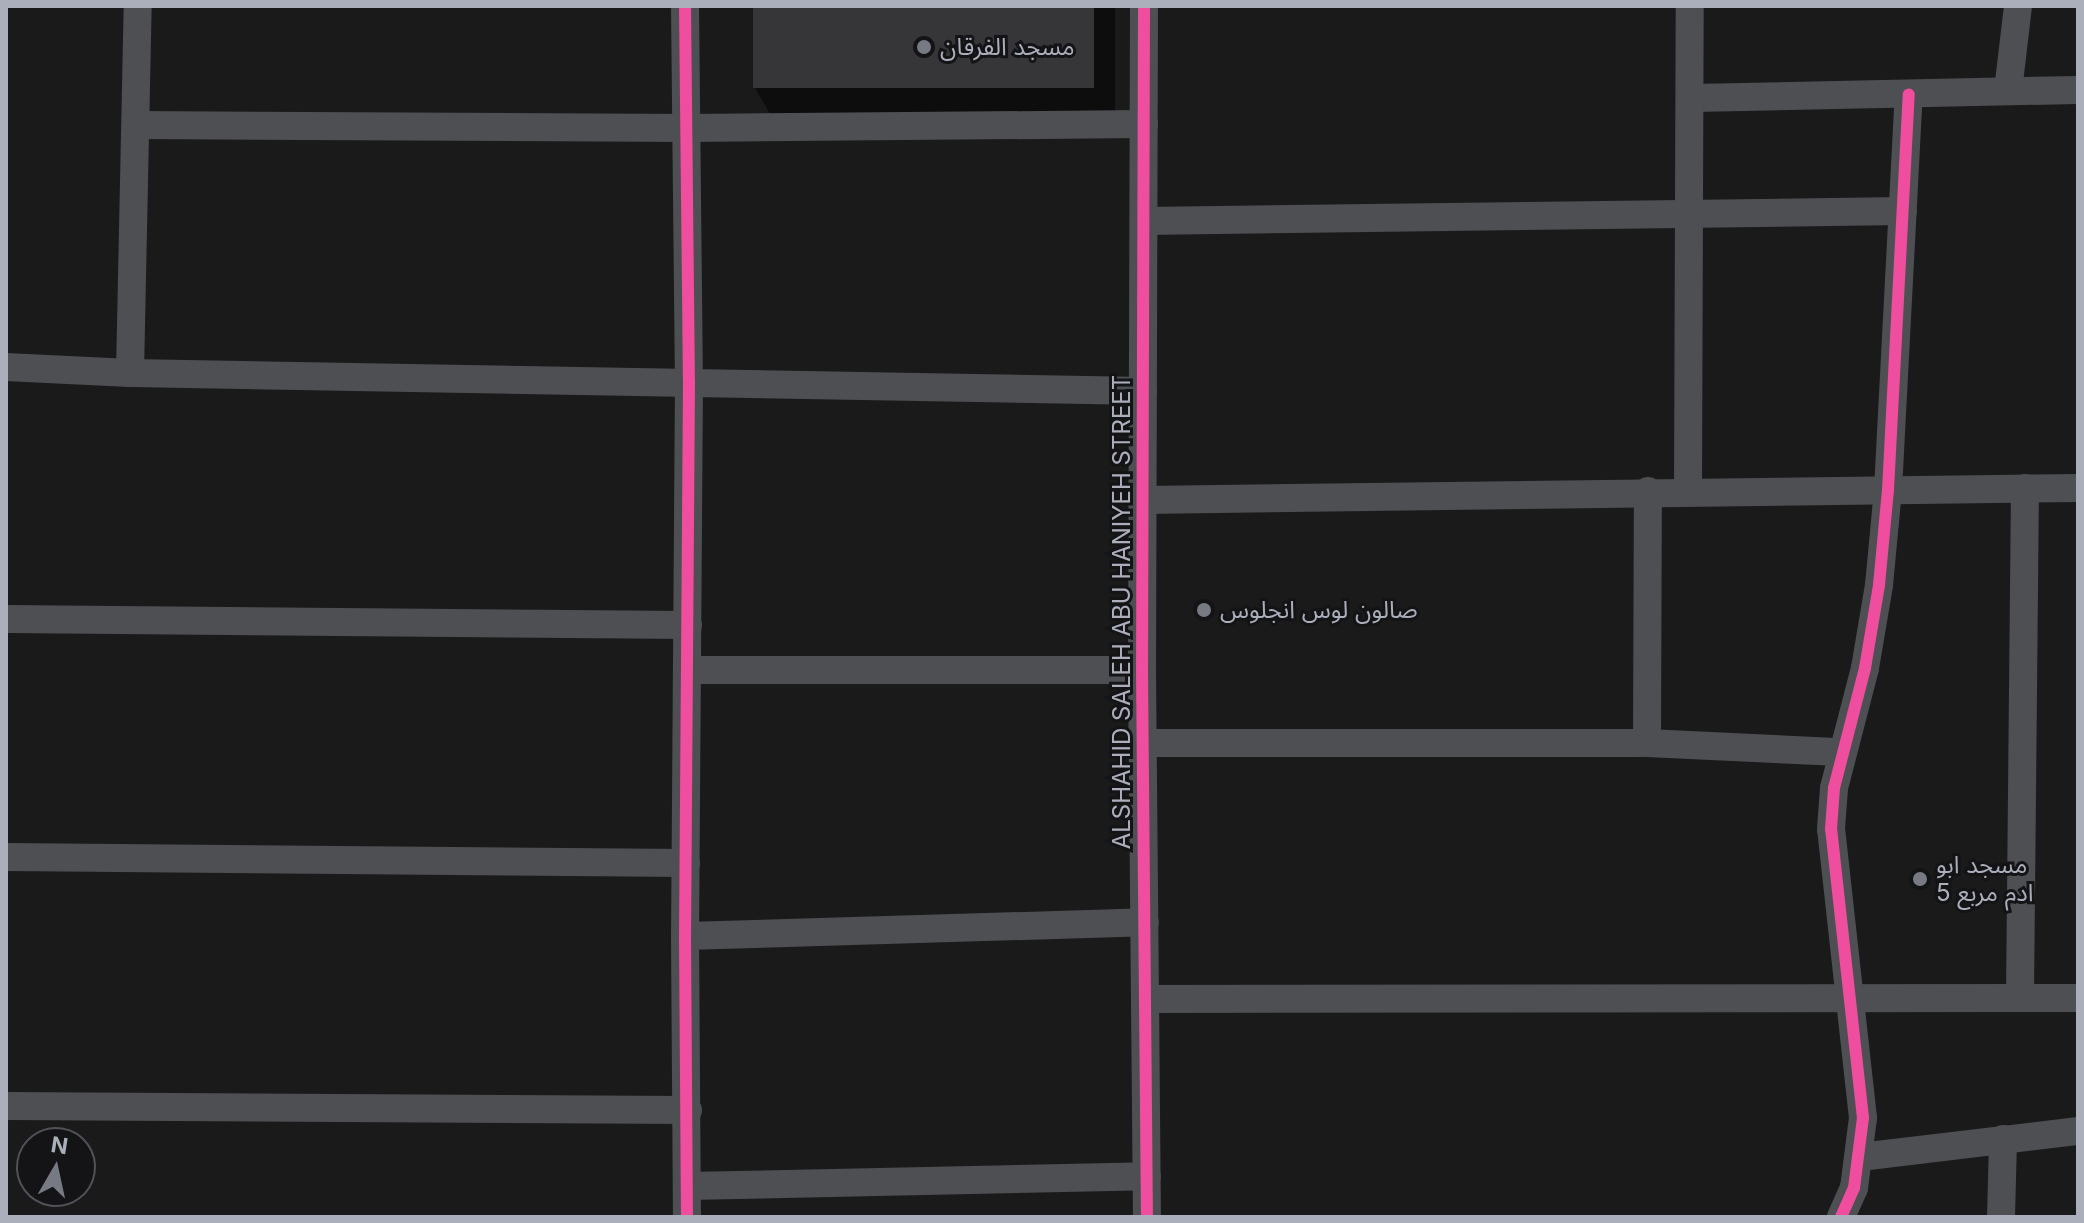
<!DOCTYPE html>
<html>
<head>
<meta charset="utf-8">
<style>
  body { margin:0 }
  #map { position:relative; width:2084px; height:1223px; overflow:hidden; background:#1a1a1a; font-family:Inter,"Noto Sans Arabic",sans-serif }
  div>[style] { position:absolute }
  .shadow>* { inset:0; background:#0007 }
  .building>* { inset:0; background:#363638; transform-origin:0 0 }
  .minor>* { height:28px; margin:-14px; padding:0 14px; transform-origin:14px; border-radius:14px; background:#4e4f53 }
  .cycleway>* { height:12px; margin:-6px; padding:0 6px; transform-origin:6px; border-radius:6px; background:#ef4d9e }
  .dots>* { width:22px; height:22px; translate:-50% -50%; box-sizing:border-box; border:4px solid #141416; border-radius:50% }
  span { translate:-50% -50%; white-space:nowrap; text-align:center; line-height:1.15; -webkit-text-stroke:6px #141416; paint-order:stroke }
  .poi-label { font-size:24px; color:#abaebb }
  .left { translate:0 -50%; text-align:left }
  .street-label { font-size:24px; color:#abaebb }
  .frame { position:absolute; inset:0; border:8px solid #abaebb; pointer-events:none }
  .north { position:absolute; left:16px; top:1127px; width:80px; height:80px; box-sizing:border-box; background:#141416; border:2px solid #505258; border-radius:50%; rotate:9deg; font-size:22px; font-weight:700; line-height:32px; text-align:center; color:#abaebb }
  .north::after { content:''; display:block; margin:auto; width:28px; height:36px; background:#787a83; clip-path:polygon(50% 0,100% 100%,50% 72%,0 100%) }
</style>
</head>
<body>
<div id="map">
  <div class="shadow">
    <i style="clip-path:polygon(755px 6px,1115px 6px,1115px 125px,777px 126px,755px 88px)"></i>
  </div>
  <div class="building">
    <i style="left:753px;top:6px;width:341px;height:82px"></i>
  </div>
  <div class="minor">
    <i style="left:685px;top:6px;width:375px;rotate:89.4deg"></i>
    <i style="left:689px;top:381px;width:555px;rotate:90.41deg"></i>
    <i style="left:685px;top:936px;width:281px;rotate:89.6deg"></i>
    <i style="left:1144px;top:6px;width:664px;rotate:90.17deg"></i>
    <i style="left:1142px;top:670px;width:547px;rotate:89.48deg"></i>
    <i style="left:2008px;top:91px;width:86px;rotate:-83.3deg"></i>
    <i style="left:1692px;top:98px;width:386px;rotate:-1.2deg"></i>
    <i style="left:137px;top:125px;width:550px;rotate:0.31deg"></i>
    <i style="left:687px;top:128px;width:457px;rotate:-0.5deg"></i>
    <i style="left:1144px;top:221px;width:759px;rotate:-0.75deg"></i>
    <i style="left:6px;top:367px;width:124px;rotate:2.8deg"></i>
    <i style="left:130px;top:373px;width:1013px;rotate:1.02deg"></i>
    <i style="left:130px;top:373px;width:367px;rotate:-88.8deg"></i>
    <i style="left:1688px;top:491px;width:485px;rotate:-89.8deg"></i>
    <i style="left:1143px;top:500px;width:935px;rotate:-0.74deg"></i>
    <i style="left:6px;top:619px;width:682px;rotate:0.5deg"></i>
    <i style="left:688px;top:670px;width:454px"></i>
    <i style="left:1143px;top:743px;width:504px"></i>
    <i style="left:1647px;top:743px;width:194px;rotate:2.7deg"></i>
    <i style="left:1647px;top:743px;width:252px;rotate:-89.8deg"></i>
    <i style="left:6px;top:857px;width:680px;rotate:0.51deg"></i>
    <i style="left:685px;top:936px;width:460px;rotate:-1.7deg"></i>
    <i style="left:2020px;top:997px;width:509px;rotate:-89.44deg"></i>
    <i style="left:1146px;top:999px;width:932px;rotate:-0.06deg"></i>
    <i style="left:6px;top:1106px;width:682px;rotate:0.34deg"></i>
    <i style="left:1860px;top:1157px;width:220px;rotate:-6.8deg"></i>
    <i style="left:687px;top:1186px;width:460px;rotate:-1.2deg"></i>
    <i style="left:1841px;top:1217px;width:32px;rotate:-66deg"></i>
    <i style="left:1854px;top:1188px;width:71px;rotate:-82.7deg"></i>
    <i style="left:1863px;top:1118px;width:291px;rotate:-96.3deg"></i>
    <i style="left:1831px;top:829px;width:41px;rotate:-85.8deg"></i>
    <i style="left:1834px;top:788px;width:124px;rotate:-75.5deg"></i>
    <i style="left:1865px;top:668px;width:84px;rotate:-80.4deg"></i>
    <i style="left:1879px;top:585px;width:95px;rotate:-84.6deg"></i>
    <i style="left:1888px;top:490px;width:396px;rotate:-87deg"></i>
    <i style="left:2001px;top:1217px;width:78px;rotate:-88.5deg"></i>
  </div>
  <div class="cycleway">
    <i style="left:685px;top:6px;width:375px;rotate:89.4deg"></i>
    <i style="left:689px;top:381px;width:555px;rotate:90.41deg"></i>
    <i style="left:685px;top:936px;width:281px;rotate:89.6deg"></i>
    <i style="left:1144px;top:6px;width:664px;rotate:90.17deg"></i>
    <i style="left:1142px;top:670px;width:547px;rotate:89.48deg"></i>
    <i style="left:1841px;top:1217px;width:32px;rotate:-66deg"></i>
    <i style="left:1854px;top:1188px;width:71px;rotate:-82.7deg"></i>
    <i style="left:1863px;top:1118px;width:291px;rotate:-96.3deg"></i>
    <i style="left:1831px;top:829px;width:41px;rotate:-85.8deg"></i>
    <i style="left:1834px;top:788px;width:124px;rotate:-75.5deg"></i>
    <i style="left:1865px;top:668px;width:84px;rotate:-80.4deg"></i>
    <i style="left:1879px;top:585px;width:95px;rotate:-84.6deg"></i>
    <i style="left:1888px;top:490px;width:396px;rotate:-87deg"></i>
  </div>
  <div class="dots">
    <i style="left:924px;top:47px;background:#787a83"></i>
    <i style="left:1204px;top:610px;background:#787a83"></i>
    <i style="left:1920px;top:879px;background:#787a83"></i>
  </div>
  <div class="poi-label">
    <span class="left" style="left:940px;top:47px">مسجد الفرقان</span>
    <span class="left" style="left:1220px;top:610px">صالون لوس انجلوس</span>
    <span class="left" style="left:1936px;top:879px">مسجد ابو<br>ادم مربع 5</span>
  </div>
  <div class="street-label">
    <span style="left:1122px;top:612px;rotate:-90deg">ALSHAHID SALEH ABU HANIYEH STREET</span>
  </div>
  <div class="frame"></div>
  <div class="north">N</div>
</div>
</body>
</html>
